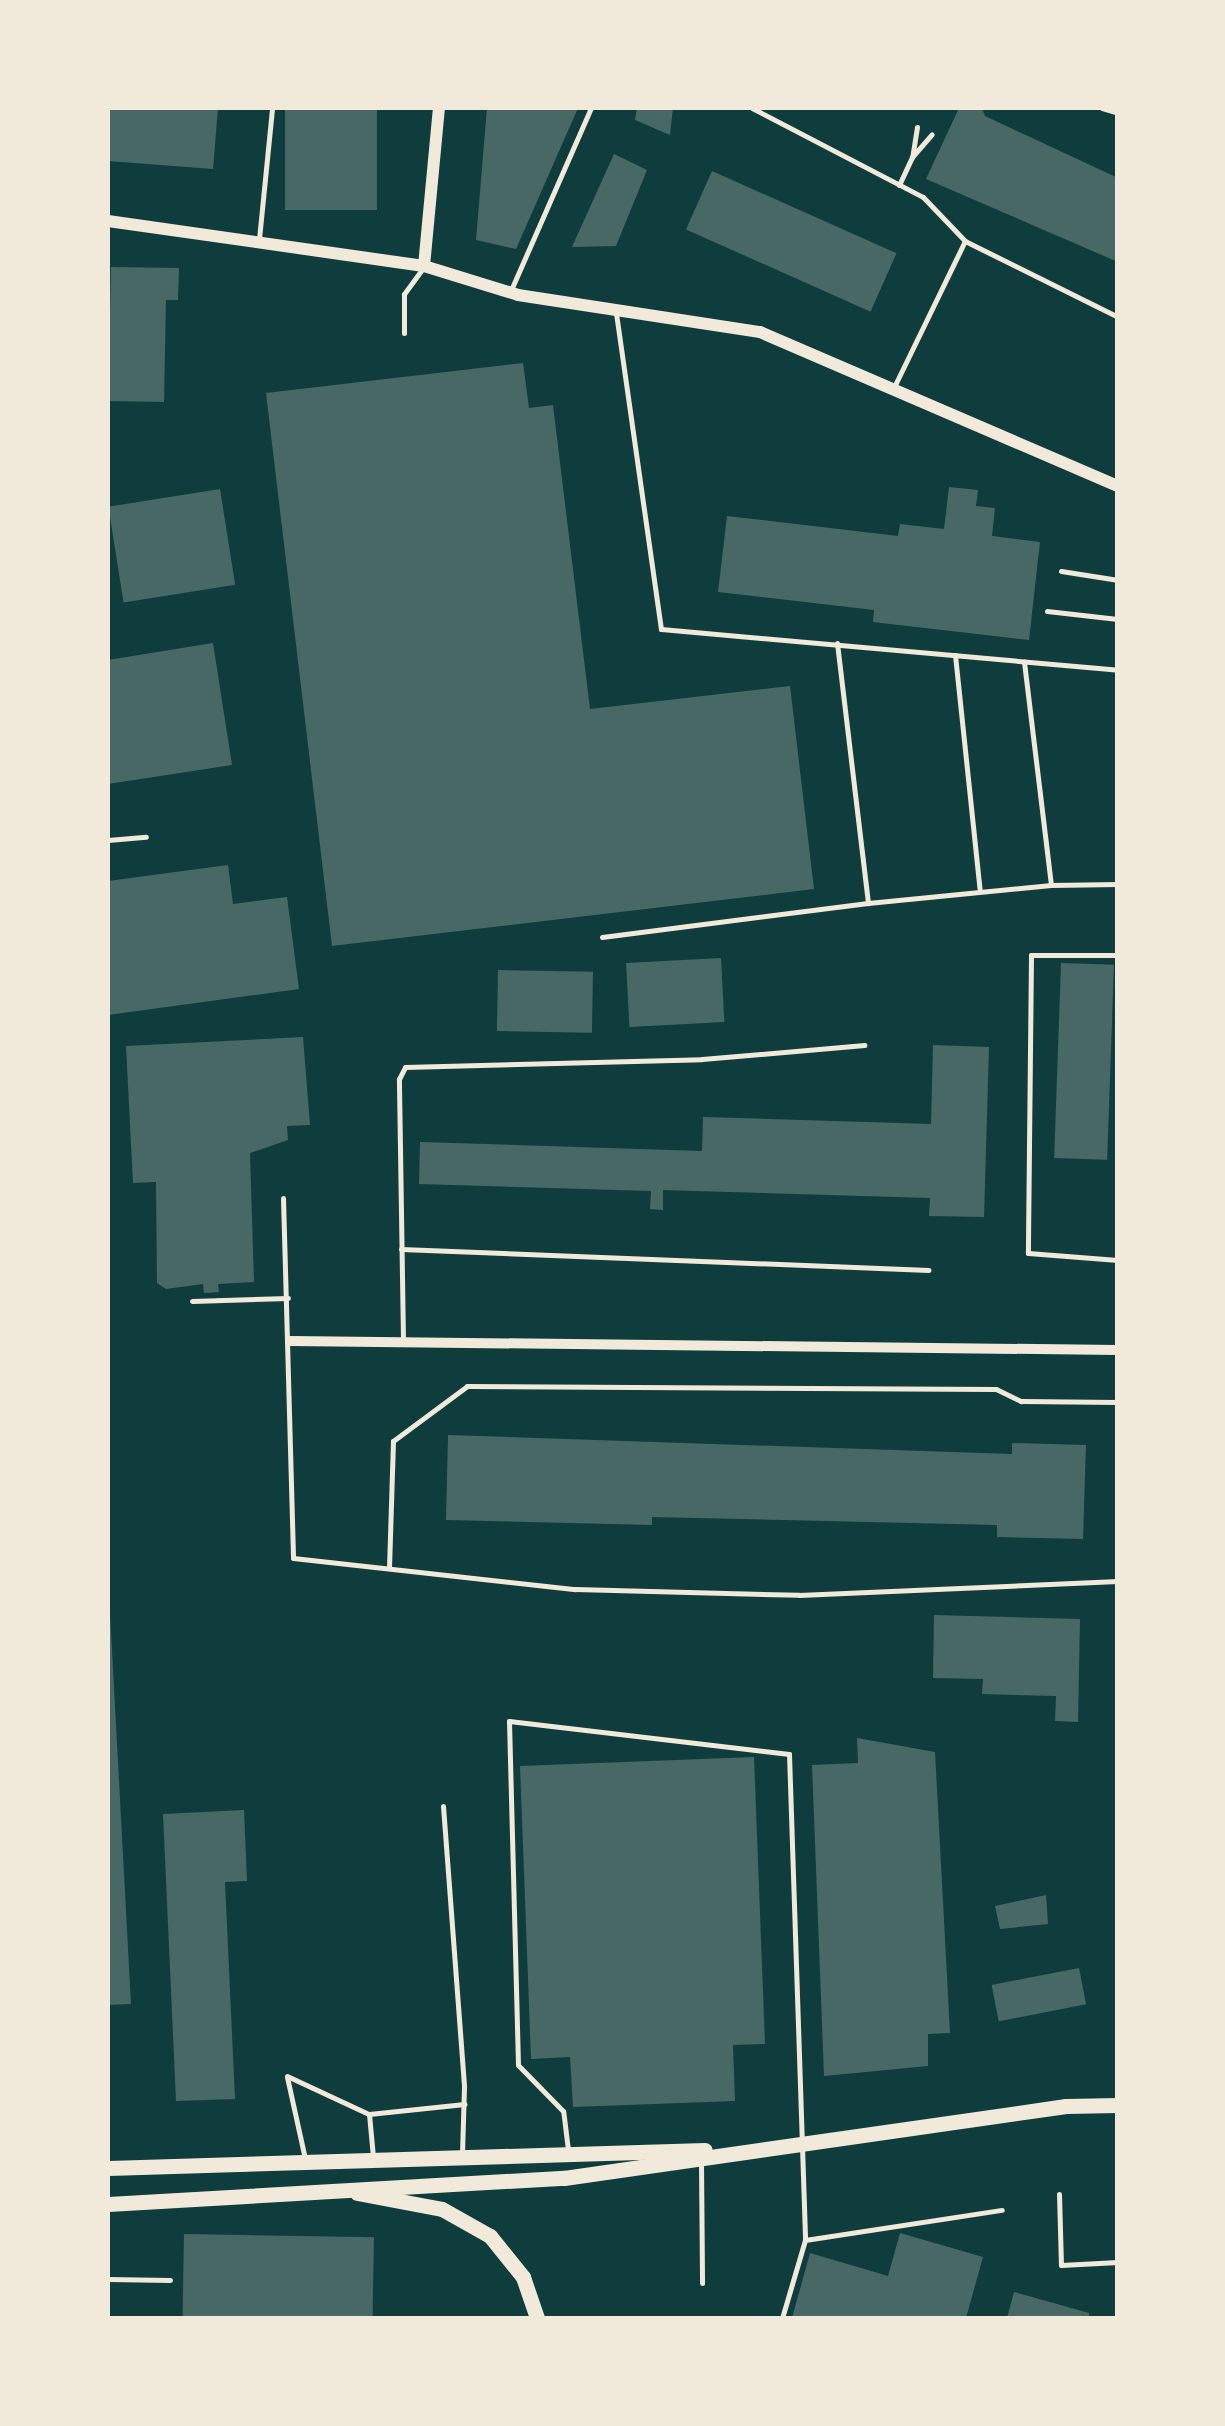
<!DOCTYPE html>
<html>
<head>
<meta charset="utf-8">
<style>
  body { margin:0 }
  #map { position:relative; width:1225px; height:2426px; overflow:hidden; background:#0f3d3e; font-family:"Source Sans 3",sans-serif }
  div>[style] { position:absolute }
  .building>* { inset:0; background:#486865; transform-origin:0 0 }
  .service>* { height:5px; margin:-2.5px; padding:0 2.5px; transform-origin:2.5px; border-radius:2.5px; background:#f1e9da }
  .minor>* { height:10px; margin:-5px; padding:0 5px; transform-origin:5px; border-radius:5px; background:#f1e9da }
  .tertiary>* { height:12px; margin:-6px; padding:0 6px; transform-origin:6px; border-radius:6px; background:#f1e9da }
  .secondary>* { height:15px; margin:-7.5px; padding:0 7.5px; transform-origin:7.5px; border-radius:7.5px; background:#f1e9da }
  .primary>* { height:15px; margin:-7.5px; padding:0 7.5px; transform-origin:7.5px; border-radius:7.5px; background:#f1e9da }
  span { translate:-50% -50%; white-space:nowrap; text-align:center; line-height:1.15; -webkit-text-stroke:10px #f1e9da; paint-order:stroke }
  .frame { position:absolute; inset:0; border:110px solid #f1e9da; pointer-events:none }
</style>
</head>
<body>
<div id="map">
  <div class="building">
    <i style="clip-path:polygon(108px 108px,218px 108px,213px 169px,108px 161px)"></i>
    <i style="left:285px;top:108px;width:92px;height:102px"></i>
    <i style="clip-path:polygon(487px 108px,578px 108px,516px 249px,476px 240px)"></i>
    <i style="clip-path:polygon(637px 108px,673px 108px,670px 135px,635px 120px)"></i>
    <i style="clip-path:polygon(959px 108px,982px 108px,985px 116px,1118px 178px,1118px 262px,926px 179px)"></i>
    <i style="clip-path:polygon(614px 154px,647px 170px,616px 246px,572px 247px)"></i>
    <i style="left:712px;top:171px;width:202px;height:64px;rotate:24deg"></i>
    <i style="clip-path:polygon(111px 267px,179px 268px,178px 300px,166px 300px,164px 402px,108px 401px)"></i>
    <i style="clip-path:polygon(523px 363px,529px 408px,553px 405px,590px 709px,790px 686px,814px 889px,332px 946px,266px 393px)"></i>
    <i style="clip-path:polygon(949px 487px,978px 490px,976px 506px,995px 508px,992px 536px,1040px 542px,1029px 640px,873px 622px,874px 610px,718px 592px,727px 516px,898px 536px,900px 524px,944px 529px)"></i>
    <i style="left:220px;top:489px;width:97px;height:113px;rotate:81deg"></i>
    <i style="clip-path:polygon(213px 643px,232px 765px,108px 784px,108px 660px)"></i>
    <i style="clip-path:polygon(228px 865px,233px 904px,287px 897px,299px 989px,108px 1015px,108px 881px)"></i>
    <i style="left:721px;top:958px;width:64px;height:95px;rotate:87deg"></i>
    <i style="left:1061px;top:963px;width:53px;height:195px;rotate:2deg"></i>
    <i style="left:498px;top:970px;width:95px;height:61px;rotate:1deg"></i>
    <i style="clip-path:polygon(303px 1037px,310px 1125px,287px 1126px,288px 1140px,250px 1153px,254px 1282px,218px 1284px,219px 1292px,204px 1293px,203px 1284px,166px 1289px,157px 1283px,156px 1182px,133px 1183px,126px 1046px)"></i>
    <i style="clip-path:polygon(933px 1045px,989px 1047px,984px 1217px,929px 1216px,930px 1198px,663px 1190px,663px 1210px,650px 1209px,651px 1191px,419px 1184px,420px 1142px,702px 1151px,703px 1117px,931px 1124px)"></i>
    <i style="clip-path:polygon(448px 1435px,1012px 1454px,1012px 1443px,1086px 1445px,1083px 1539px,997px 1537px,997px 1525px,652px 1517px,652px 1525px,446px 1520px)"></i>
    <i style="clip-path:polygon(108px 1576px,131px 2004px,108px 2005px)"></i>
    <i style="clip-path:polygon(934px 1615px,1080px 1619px,1078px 1722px,1055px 1721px,1056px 1696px,982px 1694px,983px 1679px,933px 1678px)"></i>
    <i style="clip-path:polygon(857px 1738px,935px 1752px,950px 2033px,928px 2034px,928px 2066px,824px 2076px,812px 1765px,858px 1763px)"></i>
    <i style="clip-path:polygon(754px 1757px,765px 2044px,733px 2045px,735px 2101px,573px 2107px,570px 2057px,531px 2059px,520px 1766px)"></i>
    <i style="clip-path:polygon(244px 1810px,247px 1881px,225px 1882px,235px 2099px,176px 2101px,163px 1814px)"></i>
    <i style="clip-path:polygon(1046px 1895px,1048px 1924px,1000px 1929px,995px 1906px)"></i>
    <i style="left:1079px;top:1968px;width:37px;height:89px;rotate:79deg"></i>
    <i style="clip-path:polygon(900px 2233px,983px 2257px,966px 2318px,792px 2318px,810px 2253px,888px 2276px)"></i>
    <i style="left:184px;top:2234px;width:190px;height:84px;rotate:1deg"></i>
    <i style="clip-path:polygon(1014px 2292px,1089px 2313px,1089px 2318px,1007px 2318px)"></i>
  </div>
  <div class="service">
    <i style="left:752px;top:108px;width:193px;rotate:27.5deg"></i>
    <i style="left:923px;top:197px;width:61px;rotate:46.3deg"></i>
    <i style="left:1102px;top:108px;width:17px;rotate:17deg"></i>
    <i style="left:917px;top:127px;width:30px;rotate:99deg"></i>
    <i style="left:912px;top:157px;width:30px;rotate:-49deg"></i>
    <i style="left:899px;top:185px;width:31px;rotate:-65deg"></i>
    <i style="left:259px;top:239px;width:132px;rotate:-84.3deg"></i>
    <i style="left:511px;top:290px;width:199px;rotate:-66.3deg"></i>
    <i style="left:616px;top:313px;width:319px;rotate:81.9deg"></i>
    <i style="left:661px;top:629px;width:459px;rotate:5.1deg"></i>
    <i style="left:404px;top:333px;width:39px;rotate:-90deg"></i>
    <i style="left:404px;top:294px;width:31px;rotate:-54deg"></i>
    <i style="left:894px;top:387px;width:162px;rotate:-64.1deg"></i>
    <i style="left:965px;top:241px;width:171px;rotate:26.4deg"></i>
    <i style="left:1061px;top:571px;width:58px;rotate:9deg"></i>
    <i style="left:1047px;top:611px;width:71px;rotate:6.4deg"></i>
    <i style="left:837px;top:643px;width:262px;rotate:83.2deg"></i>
    <i style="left:868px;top:903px;width:184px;rotate:-5.6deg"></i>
    <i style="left:1051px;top:885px;width:225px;rotate:-96.9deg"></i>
    <i style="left:955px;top:655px;width:237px;rotate:84deg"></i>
    <i style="left:108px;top:840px;width:38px;rotate:-5deg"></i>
    <i style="left:1051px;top:885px;width:67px;rotate:-0.9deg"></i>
    <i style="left:602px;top:937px;width:268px;rotate:-7.3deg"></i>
    <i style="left:1118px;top:955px;width:87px;rotate:180deg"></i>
    <i style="left:1031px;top:955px;width:298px;rotate:90.6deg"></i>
    <i style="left:1028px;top:1253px;width:90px;rotate:4.4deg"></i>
    <i style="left:283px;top:1198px;width:360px;rotate:88.4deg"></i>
    <i style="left:293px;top:1558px;width:284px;rotate:6.3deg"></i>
    <i style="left:575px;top:1589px;width:224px;rotate:1.5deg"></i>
    <i style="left:799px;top:1595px;width:319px;rotate:-2.5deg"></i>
    <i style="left:401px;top:1249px;width:528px;rotate:2.28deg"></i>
    <i style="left:192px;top:1301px;width:96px;rotate:-1.8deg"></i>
    <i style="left:403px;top:1340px;width:261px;rotate:-90.9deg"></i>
    <i style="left:399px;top:1079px;width:13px;rotate:-63deg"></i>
    <i style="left:405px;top:1067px;width:297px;rotate:-1.5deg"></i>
    <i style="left:702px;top:1059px;width:163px;rotate:-4.9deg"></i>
    <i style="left:389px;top:1568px;width:127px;rotate:-88.2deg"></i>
    <i style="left:393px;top:1441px;width:92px;rotate:-36.6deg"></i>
    <i style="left:467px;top:1386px;width:529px;rotate:0.32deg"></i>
    <i style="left:996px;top:1389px;width:28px;rotate:26deg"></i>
    <i style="left:1021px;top:1401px;width:97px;rotate:0.6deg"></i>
    <i style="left:443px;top:1806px;width:282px;rotate:85.7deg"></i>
    <i style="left:464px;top:2087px;width:67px;rotate:91.7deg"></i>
    <i style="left:287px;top:2076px;width:90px;rotate:24.9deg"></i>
    <i style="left:287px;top:2077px;width:84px;rotate:77.6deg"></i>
    <i style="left:568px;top:2150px;width:39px;rotate:-97deg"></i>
    <i style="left:563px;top:2111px;width:64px;rotate:-134.4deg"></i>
    <i style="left:518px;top:2065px;width:344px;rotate:-91.5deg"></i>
    <i style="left:509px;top:1721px;width:282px;rotate:6.7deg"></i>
    <i style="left:789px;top:1754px;width:486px;rotate:88.1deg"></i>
    <i style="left:805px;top:2240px;width:81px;rotate:106.4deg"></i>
    <i style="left:373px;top:2157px;width:43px;rotate:-95.3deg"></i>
    <i style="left:369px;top:2114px;width:96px;rotate:-6deg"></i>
    <i style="left:701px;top:2162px;width:121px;rotate:89.5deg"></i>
    <i style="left:1059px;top:2194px;width:71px;rotate:88.4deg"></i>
    <i style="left:1061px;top:2265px;width:57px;rotate:-3deg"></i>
    <i style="left:805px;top:2240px;width:199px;rotate:-8.7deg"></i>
    <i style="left:108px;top:2279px;width:62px;rotate:0.9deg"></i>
  </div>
  <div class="minor">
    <i style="left:290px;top:1341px;width:828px;rotate:0.62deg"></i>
  </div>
  <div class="tertiary">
    <i style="left:108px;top:221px;width:319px;rotate:8.1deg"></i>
    <i style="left:424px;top:266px;width:98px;rotate:17.1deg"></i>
    <i style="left:518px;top:295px;width:245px;rotate:8.7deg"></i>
    <i style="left:760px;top:332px;width:390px;rotate:23.3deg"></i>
    <i style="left:424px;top:266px;width:159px;rotate:-84.6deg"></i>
  </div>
  <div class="secondary">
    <i style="left:357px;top:2193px;width:86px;rotate:10.7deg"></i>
    <i style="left:442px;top:2209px;width:55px;rotate:29.4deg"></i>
    <i style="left:490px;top:2236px;width:53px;rotate:51.2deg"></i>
    <i style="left:523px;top:2277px;width:43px;rotate:71.1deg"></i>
  </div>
  <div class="primary">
    <i style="left:108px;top:2168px;width:597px;rotate:-1.73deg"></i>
    <i style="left:108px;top:2204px;width:457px;rotate:-3.3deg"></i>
    <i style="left:564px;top:2178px;width:507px;rotate:-8.16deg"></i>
    <i style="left:1066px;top:2106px;width:52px;rotate:-1.1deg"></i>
  </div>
  <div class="frame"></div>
</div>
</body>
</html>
